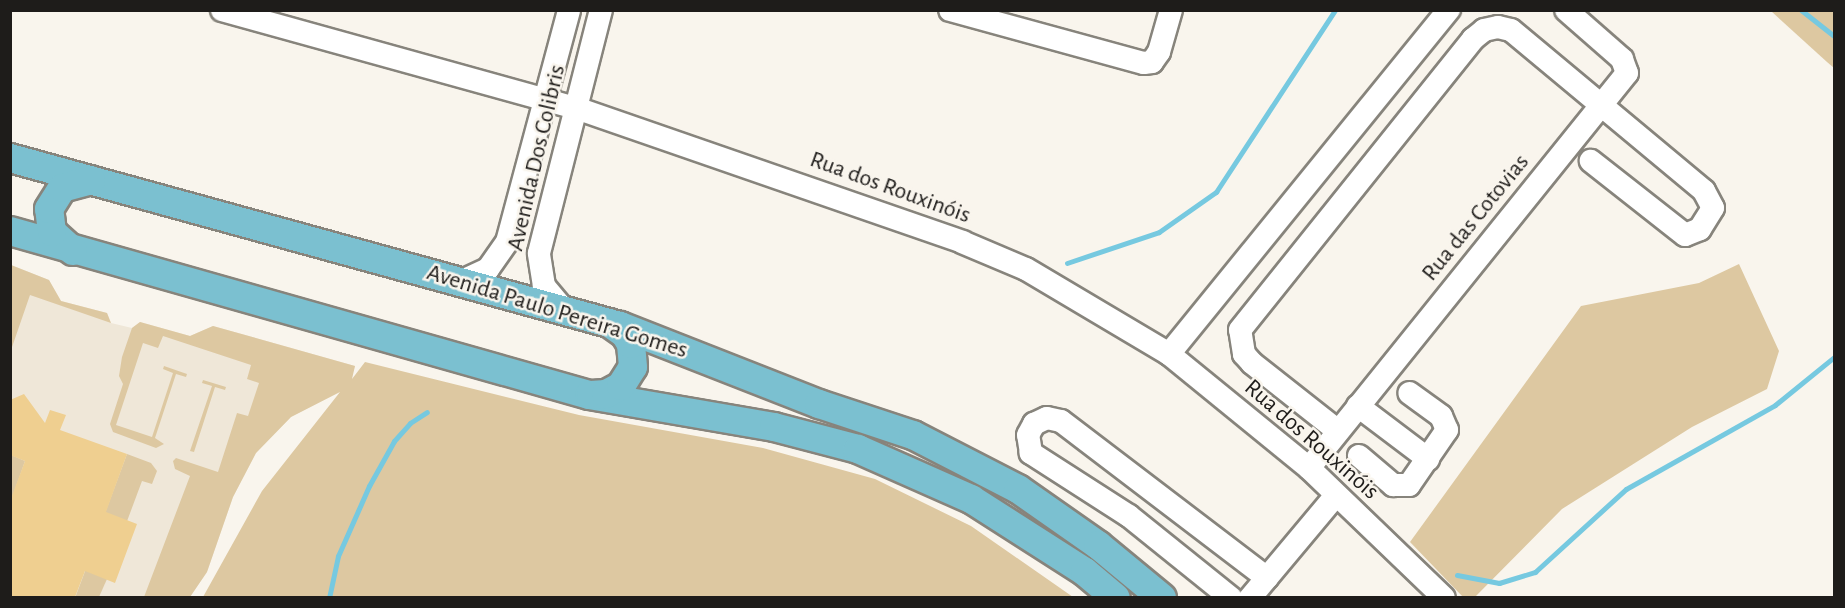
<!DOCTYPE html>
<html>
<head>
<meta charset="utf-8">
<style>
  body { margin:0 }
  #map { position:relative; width:1845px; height:608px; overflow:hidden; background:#f9f5ed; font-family:"Alegreya Sans",sans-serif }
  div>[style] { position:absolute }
  .built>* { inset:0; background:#efe7d8 }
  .green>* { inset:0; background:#ddc8a1 }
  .stream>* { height:5px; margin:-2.5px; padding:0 2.5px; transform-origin:2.5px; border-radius:2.5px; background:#76c9e0 }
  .building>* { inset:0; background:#efcf90 }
  .roads { filter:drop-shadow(2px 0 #87847c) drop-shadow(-2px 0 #87847c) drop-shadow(0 2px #87847c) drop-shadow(0 -2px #87847c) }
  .minor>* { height:22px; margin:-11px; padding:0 11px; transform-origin:11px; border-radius:11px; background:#fff }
  .major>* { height:28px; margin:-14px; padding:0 14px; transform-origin:14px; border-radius:14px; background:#7bc0d0 }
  span { translate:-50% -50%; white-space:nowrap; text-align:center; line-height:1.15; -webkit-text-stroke:5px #f9f5ed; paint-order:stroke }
  .street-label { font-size:24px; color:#1e1c1a }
  .frame { position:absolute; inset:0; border:12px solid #1e1c1a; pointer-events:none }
</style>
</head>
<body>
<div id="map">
  <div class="built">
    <i style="clip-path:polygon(11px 265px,49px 280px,61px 301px,107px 313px,111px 323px,132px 328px,140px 322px,190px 336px,213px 326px,355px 366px,348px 387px,291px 417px,256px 453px,233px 497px,207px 572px,190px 597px,11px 598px)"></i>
  </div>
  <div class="green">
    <i style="clip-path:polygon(1771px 11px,1834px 11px,1834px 68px,1827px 62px)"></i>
    <i style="clip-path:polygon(1739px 264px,1779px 351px,1767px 389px,1692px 427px,1562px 509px,1475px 597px,1463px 597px,1410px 542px,1581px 306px,1699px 283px)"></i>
    <i style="clip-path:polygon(11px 265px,49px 280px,61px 301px,107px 313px,111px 323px,30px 295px,11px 350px)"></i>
    <i style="clip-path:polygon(140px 322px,190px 336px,213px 326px,355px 366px,352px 379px,365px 362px,579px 415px,763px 448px,875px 479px,971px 526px,1073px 597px,203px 597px,262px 491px,340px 392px,291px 417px,256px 453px,233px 497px,207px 572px,190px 597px,144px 597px,190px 476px,175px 469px,173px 461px,176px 458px,218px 472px,237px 413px,248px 416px,259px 383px,247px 379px,251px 365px,163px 336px,158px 348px,143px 343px,116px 425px,152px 437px,173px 373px,163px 369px,164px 366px,187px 374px,186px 377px,176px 374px,155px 438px,164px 444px,156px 448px,113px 432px,110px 424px,123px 384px,119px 376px,122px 357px,132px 328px)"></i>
    <i style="clip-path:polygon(203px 380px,226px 387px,225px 390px,215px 387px,194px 452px,190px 451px,212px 386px,202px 383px)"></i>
    <i style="clip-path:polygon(127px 454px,151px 463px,157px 471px,152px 484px,142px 481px,123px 532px,101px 524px)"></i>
    <i style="clip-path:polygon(11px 455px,25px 461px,11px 501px)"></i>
    <i style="clip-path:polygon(90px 558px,107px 579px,99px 597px,75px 598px)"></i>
  </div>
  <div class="stream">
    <i style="left:1801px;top:10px;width:42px;rotate:38.2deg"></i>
    <i style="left:1067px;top:263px;width:97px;rotate:-18.6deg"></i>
    <i style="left:1159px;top:232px;width:70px;rotate:-35.1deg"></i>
    <i style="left:1216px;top:192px;width:217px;rotate:-56.8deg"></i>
    <i style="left:1457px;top:575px;width:43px;rotate:10.8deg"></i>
    <i style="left:1499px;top:583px;width:38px;rotate:-17deg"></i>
    <i style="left:1535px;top:572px;width:123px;rotate:-42.4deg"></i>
    <i style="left:1626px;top:489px;width:171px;rotate:-29.4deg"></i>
    <i style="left:1775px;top:405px;width:76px;rotate:-39.1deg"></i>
    <i style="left:329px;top:598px;width:43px;rotate:-77.9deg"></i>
    <i style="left:338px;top:556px;width:77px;rotate:-66.1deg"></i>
    <i style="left:369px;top:486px;width:51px;rotate:-60.9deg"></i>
    <i style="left:394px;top:441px;width:24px;rotate:-48deg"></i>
    <i style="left:410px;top:423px;width:20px;rotate:-33deg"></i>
  </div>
  <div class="building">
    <i style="clip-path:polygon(24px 394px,45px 423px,50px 410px,66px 415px,60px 430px,127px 454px,106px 512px,137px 524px,115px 583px,85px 571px,75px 597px,10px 597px,10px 501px,25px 461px,10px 455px,10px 400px)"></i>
  </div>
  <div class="roads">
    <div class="minor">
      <i style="left:222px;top:10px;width:367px;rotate:15.5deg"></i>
      <i style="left:576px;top:108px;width:409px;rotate:19.1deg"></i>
      <i style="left:962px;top:242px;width:69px;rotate:22.9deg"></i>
      <i style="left:1026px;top:269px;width:166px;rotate:30.7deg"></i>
      <i style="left:1169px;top:354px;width:181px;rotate:39.2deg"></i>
      <i style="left:1309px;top:468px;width:187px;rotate:43.9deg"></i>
      <i style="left:950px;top:10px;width:201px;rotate:15.3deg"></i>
      <i style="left:1144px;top:63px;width:8px;rotate:-7deg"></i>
      <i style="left:1152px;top:62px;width:12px;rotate:-55deg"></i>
      <i style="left:1159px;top:52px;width:44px;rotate:-74.1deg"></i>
      <i style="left:460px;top:282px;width:31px;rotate:-25deg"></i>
      <i style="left:488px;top:269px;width:33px;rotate:-55deg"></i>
      <i style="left:507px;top:242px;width:240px;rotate:-75deg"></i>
      <i style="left:565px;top:311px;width:33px;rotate:-130deg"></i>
      <i style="left:544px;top:286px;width:33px;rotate:-99deg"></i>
      <i style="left:539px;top:253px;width:251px;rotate:-75.7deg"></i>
      <i style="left:1169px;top:354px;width:444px;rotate:-50.9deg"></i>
      <i style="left:1358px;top:406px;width:88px;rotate:37.1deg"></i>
      <i style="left:1338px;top:431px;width:110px;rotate:-141.7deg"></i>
      <i style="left:1252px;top:363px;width:12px;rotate:-132deg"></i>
      <i style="left:1244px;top:354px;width:24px;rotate:-99deg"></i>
      <i style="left:1240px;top:330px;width:373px;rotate:-51.3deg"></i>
      <i style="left:1473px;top:39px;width:14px;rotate:-39deg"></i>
      <i style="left:1484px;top:30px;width:14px;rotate:-12deg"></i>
      <i style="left:1498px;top:27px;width:13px;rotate:13deg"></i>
      <i style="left:1511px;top:30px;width:251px;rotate:39.8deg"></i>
      <i style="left:1704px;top:191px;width:19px;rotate:62deg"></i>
      <i style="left:1713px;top:208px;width:25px;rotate:122deg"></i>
      <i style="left:1700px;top:229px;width:16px;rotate:158deg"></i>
      <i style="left:1685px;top:235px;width:120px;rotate:-141.8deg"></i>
      <i style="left:1359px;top:456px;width:45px;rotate:40.5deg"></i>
      <i style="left:1393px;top:485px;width:16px"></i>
      <i style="left:1409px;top:485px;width:67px;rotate:-55.4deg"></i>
      <i style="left:1447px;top:430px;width:15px;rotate:-113deg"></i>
      <i style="left:1441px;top:416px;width:39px;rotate:-144deg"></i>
      <i style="left:1309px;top:468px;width:507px;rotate:-51.16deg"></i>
      <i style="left:1627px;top:73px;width:15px;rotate:-110deg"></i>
      <i style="left:1622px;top:59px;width:74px;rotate:-138.8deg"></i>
      <i style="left:1231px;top:598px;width:131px;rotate:-141.2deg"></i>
      <i style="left:1129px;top:516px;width:117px;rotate:-147.3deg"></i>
      <i style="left:1031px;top:453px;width:18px;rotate:-99deg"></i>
      <i style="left:1028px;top:435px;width:13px;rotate:-61deg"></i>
      <i style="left:1034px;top:424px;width:14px;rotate:-25deg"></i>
      <i style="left:1047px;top:418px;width:14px;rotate:12deg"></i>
      <i style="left:1061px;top:421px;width:259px;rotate:37.3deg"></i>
      <i style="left:1250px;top:598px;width:134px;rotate:-50.1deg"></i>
    </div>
    <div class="major">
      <i style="left:10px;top:158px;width:633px;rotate:15.4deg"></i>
      <i style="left:620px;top:326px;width:214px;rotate:21.4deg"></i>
      <i style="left:819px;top:404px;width:99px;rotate:18.3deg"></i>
      <i style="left:913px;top:435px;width:118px;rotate:27.2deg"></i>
      <i style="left:1018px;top:489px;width:98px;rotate:35deg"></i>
      <i style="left:1098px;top:545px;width:83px;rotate:39.6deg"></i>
      <i style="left:10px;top:231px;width:602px;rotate:15.81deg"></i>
      <i style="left:589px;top:395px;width:188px;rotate:9.8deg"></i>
      <i style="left:774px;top:427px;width:87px;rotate:14.7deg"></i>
      <i style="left:858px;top:449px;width:124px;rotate:23.9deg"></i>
      <i style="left:971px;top:499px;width:135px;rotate:32.6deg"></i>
      <i style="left:1085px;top:572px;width:40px;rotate:40deg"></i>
      <i style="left:73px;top:251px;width:28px;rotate:-138deg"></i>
      <i style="left:52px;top:232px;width:23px;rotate:-97deg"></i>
      <i style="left:49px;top:209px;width:25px;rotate:-58deg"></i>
      <i style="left:62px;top:188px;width:30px;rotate:-15deg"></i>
      <i style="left:591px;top:395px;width:15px;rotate:-4deg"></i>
      <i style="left:606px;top:394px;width:17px;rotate:-28deg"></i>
      <i style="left:621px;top:386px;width:22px;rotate:-58deg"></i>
      <i style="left:633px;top:367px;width:23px;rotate:-95deg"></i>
      <i style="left:631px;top:344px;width:12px;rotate:-121deg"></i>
      <i style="left:625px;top:334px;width:19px;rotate:-145deg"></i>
    </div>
  </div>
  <div class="street-label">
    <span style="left:537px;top:158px;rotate:-77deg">Avenida Dos Colibris</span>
    <span style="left:890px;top:188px;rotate:20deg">Rua dos Rouxinóis</span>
    <span style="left:1476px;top:218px;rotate:-51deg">Rua das Cotovias</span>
    <span style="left:557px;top:312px;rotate:17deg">Avenida Paulo Pereira Gomes</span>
    <span style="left:1311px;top:440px;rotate:41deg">Rua dos Rouxinóis</span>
  </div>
  <div class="frame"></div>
</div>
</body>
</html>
